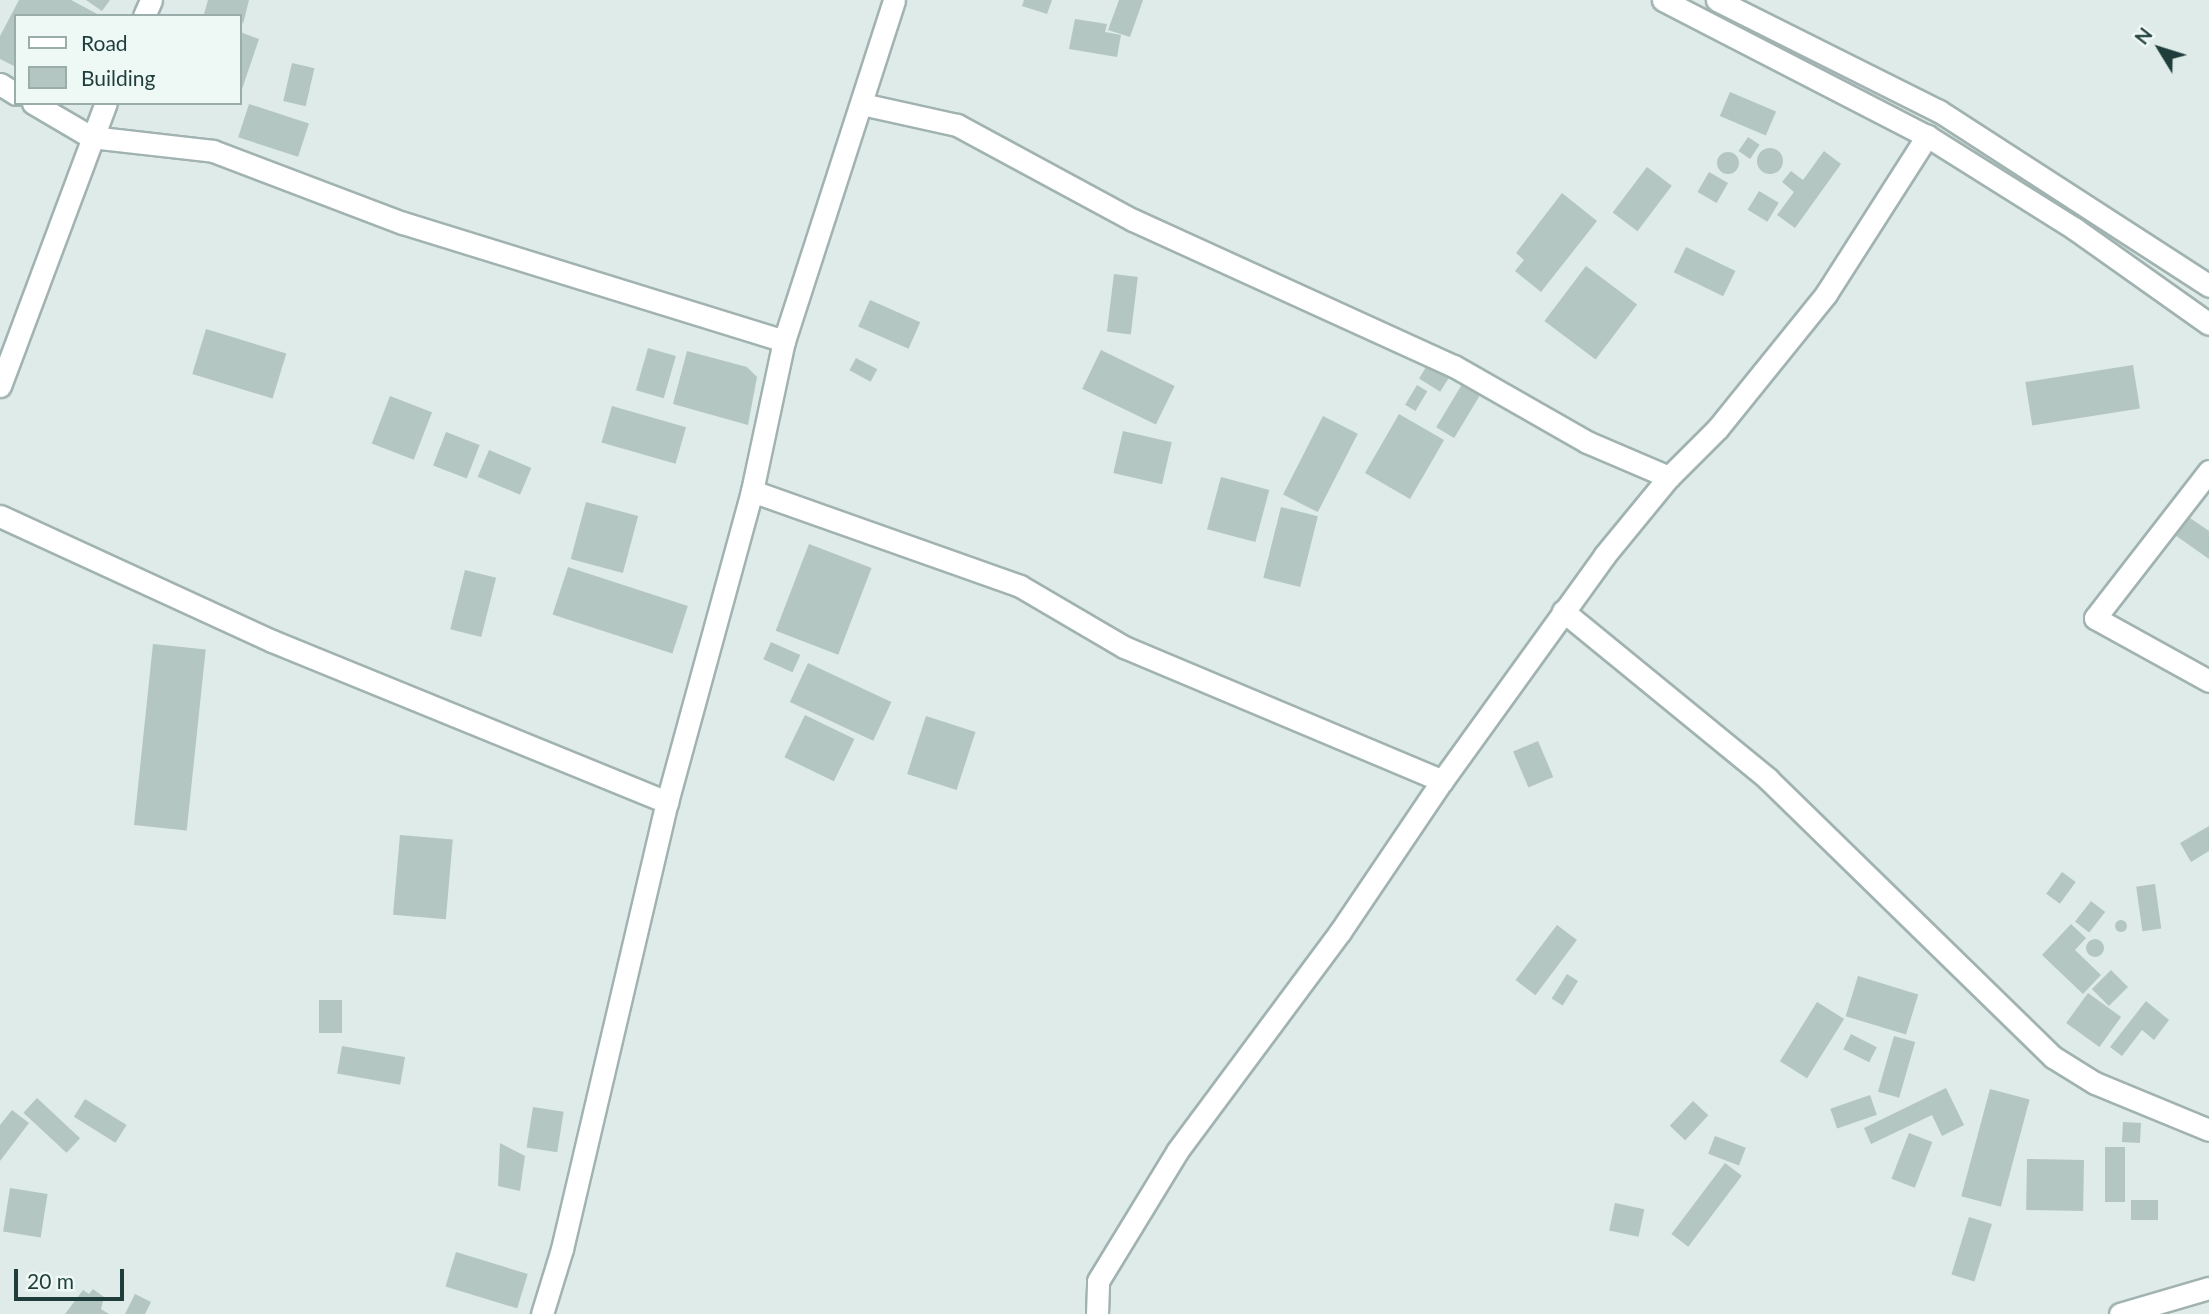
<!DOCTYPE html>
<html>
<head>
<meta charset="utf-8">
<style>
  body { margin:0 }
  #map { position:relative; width:2209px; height:1314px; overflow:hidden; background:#deebe8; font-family:Lato,sans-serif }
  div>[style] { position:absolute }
  .building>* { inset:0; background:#b3c6c2; transform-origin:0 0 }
  .round { border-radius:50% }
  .roads { filter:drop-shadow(2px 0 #a1b3b1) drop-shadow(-2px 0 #a1b3b1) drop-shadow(0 2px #a1b3b1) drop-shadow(0 -2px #a1b3b1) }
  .street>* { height:21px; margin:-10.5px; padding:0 10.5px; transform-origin:10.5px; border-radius:10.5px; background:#fff }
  span { translate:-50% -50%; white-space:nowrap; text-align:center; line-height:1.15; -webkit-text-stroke:5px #eef8f5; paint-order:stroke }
  .legend { position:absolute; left:14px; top:14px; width:228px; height:91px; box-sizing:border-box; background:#eef8f5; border:2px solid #9badab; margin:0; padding:9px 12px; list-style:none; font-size:21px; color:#1e3d3b }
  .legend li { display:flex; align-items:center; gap:14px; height:35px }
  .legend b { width:35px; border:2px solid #9badab }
  .north { position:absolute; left:2125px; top:14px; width:70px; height:70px; -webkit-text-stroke:5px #eef8f5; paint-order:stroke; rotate:308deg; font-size:19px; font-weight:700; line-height:28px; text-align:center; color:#1e3d3b }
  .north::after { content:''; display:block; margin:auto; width:24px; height:32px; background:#1e3d3b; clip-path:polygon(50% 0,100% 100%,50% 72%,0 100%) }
  .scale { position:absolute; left:14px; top:1269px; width:110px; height:32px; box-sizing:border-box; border:4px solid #1e3d3b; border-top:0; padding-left:9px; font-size:21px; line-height:24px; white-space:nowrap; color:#1e3d3b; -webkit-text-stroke:5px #eef8f5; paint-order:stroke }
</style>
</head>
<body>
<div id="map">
  <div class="building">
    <i style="clip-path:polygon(19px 0,71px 0,101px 16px,16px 16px,16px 67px,0 59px,0 36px)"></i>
    <i style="clip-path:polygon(86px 0,110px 0,102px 11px)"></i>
    <i style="clip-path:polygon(208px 0,249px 0,243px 24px,240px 16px,204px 14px)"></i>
    <i style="clip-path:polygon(1024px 0,1052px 0,1047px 14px,1022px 6px)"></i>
    <i style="clip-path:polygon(1119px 0,1143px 0,1130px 37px,1108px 30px)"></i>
    <i style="clip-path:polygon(1075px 19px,1107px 24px,1105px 32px,1121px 35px,1117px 57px,1069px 49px)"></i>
    <i style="clip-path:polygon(240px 32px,259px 39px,240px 95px)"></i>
    <i style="left:292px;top:63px;width:23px;height:39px;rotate:13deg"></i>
    <i style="left:1730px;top:92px;width:50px;height:26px;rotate:23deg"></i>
    <i style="left:249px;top:104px;width:63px;height:35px;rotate:18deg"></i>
    <i style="left:1748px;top:137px;width:14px;height:17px;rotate:34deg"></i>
    <i class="round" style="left:1757px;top:148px;width:26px;height:26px"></i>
    <i style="clip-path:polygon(1824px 151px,1841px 164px,1795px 228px,1777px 215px,1794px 192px,1782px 182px,1791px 171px,1803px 180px)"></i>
    <i class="round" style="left:1717px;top:152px;width:22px;height:22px"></i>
    <i style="left:1647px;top:167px;width:31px;height:57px;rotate:37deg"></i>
    <i style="left:1709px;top:172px;width:22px;height:23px;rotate:30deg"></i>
    <i style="left:1759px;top:191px;width:23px;height:22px;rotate:31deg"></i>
    <i style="clip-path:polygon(1562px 193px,1597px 221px,1541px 292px,1515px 271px,1524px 260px,1516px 253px)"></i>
    <i style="left:1686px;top:247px;width:55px;height:28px;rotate:26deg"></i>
    <i style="left:1586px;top:266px;width:64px;height:69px;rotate:37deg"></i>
    <i style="left:1114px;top:274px;width:24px;height:58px;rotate:7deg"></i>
    <i style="left:870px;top:300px;width:55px;height:29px;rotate:24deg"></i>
    <i style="left:206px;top:329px;width:84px;height:47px;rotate:17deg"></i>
    <i style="left:648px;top:348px;width:29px;height:44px;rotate:16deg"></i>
    <i style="left:1101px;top:350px;width:82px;height:43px;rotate:26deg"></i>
    <i style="clip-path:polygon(687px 351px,747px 367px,757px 377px,748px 425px,673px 404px)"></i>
    <i style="left:856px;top:358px;width:24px;height:14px;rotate:28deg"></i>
    <i style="left:1428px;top:364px;width:25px;height:17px;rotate:32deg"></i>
    <i style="left:2133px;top:365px;width:44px;height:109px;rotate:81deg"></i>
    <i style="left:1464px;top:381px;width:21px;height:54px;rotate:31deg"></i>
    <i style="left:1417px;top:385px;width:12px;height:23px;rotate:31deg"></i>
    <i style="left:390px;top:396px;width:45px;height:51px;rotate:21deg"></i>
    <i style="left:612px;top:406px;width:77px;height:38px;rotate:16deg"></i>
    <i style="left:1399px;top:414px;width:52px;height:68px;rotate:30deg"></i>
    <i style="left:1323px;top:416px;width:39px;height:88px;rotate:27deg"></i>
    <i style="left:1123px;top:431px;width:50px;height:43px;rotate:13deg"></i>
    <i style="left:446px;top:432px;width:36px;height:36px;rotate:21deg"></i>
    <i style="left:489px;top:450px;width:46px;height:29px;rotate:23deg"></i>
    <i style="left:1221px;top:477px;width:50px;height:54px;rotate:15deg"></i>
    <i style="left:586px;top:502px;width:54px;height:59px;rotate:15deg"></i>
    <i style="left:1281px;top:507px;width:38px;height:73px;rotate:14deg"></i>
    <i style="clip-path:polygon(2187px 516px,2209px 531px,2209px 559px,2175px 535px)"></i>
    <i style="left:809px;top:544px;width:67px;height:93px;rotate:21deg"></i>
    <i style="left:568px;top:567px;width:126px;height:50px;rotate:18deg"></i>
    <i style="left:465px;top:570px;width:32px;height:61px;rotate:14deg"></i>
    <i style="left:771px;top:642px;width:32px;height:19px;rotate:24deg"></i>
    <i style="left:153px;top:644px;width:53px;height:182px;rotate:6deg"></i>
    <i style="left:808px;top:663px;width:92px;height:43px;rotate:25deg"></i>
    <i style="left:805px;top:715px;width:55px;height:47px;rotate:26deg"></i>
    <i style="left:926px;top:716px;width:52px;height:61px;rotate:18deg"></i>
    <i style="left:1538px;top:741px;width:39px;height:27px;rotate:67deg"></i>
    <i style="clip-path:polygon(2209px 826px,2209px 851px,2191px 862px,2180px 843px)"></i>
    <i style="left:400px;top:835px;width:53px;height:80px;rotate:5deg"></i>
    <i style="left:2062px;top:872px;width:17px;height:27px;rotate:36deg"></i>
    <i style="left:2155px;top:884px;width:45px;height:19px;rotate:82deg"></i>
    <i style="left:2091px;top:901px;width:18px;height:26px;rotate:38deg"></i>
    <i class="round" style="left:2115px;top:920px;width:12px;height:12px"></i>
    <i style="clip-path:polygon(2071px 924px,2086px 938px,2075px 950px,2101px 975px,2083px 994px,2042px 955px)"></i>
    <i style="left:1557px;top:925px;width:25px;height:69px;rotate:37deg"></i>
    <i class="round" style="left:2086px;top:939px;width:18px;height:18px"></i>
    <i style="left:2111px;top:970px;width:24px;height:27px;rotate:45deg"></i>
    <i style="left:1567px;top:974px;width:13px;height:29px;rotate:32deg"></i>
    <i style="left:1858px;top:976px;width:63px;height:42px;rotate:17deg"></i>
    <i style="left:2088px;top:993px;width:41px;height:37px;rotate:36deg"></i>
    <i style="left:319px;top:1000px;width:23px;height:33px"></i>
    <i style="clip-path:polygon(2146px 1001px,2169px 1020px,2154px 1040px,2142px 1030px,2122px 1056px,2110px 1047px)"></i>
    <i style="left:1817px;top:1002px;width:32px;height:70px;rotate:32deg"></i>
    <i style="left:1851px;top:1034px;width:29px;height:17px;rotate:27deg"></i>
    <i style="left:1894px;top:1036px;width:22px;height:58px;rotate:16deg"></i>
    <i style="left:342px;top:1046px;width:64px;height:28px;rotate:10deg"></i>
    <i style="clip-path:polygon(1946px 1088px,1964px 1125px,1942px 1136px,1932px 1115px,1871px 1144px,1864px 1128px)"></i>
    <i style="left:1990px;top:1089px;width:41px;height:111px;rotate:15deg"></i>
    <i style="left:1870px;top:1095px;width:21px;height:42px;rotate:71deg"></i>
    <i style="left:37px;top:1098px;width:59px;height:20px;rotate:43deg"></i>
    <i style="left:85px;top:1099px;width:49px;height:21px;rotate:32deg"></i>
    <i style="left:1693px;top:1101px;width:21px;height:34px;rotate:43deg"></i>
    <i style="left:533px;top:1107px;width:31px;height:41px;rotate:9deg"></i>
    <i style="clip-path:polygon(12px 1110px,29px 1123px,0 1161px,0 1125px)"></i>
    <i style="left:2123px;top:1122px;width:18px;height:20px;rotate:3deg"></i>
    <i style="left:1909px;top:1133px;width:25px;height:49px;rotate:21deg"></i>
    <i style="left:1715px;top:1136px;width:33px;height:19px;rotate:21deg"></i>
    <i style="clip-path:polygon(500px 1143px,525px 1156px,520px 1191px,498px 1186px)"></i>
    <i style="left:2105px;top:1147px;width:20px;height:55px"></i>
    <i style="left:2027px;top:1159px;width:57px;height:51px;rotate:1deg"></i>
    <i style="left:1725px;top:1163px;width:21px;height:89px;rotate:37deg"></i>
    <i style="left:10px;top:1188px;width:38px;height:44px;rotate:9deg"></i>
    <i style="left:2158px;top:1200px;width:20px;height:27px;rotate:90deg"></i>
    <i style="left:1615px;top:1203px;width:30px;height:28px;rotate:12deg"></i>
    <i style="left:1969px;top:1217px;width:24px;height:60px;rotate:17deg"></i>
    <i style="left:456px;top:1252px;width:75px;height:36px;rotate:17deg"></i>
    <i style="clip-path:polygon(93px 1289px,104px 1297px,101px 1309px,109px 1314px,65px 1314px,83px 1290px,89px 1294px)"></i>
    <i style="clip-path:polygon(135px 1294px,151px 1302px,145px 1314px,125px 1314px)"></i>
  </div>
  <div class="roads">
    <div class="street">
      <i style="left:1663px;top:0;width:297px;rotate:27.3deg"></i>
      <i style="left:1927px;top:136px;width:175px;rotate:32.1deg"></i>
      <i style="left:2075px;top:229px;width:164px;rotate:35.3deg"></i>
      <i style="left:1717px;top:0;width:248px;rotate:26.6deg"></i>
      <i style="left:1939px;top:111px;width:322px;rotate:32.9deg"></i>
      <i style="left:144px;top:16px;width:17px;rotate:-66deg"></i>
      <i style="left:0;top:84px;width:19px;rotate:32deg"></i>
      <i style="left:33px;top:103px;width:67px;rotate:30.4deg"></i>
      <i style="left:91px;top:137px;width:123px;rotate:6.5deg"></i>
      <i style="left:213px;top:151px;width:203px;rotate:20.8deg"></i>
      <i style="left:403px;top:223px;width:399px;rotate:17.2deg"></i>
      <i style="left:862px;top:104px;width:97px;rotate:12.5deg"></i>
      <i style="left:957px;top:125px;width:200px;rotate:28.4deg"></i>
      <i style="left:1133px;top:220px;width:353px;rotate:24.5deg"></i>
      <i style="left:1454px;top:366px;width:153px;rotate:29.7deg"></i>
      <i style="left:1587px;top:442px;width:89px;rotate:23.1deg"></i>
      <i style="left:0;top:386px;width:302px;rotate:-69.5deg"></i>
      <i style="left:2209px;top:471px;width:186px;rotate:127.8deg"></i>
      <i style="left:2095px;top:618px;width:130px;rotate:28.9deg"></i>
      <i style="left:752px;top:491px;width:284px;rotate:19.5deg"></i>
      <i style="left:1020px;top:586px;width:121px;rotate:30.4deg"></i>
      <i style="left:1124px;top:647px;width:345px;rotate:22.8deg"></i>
      <i style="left:0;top:516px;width:299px;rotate:24.7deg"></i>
      <i style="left:272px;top:641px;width:427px;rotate:22.2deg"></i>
      <i style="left:1563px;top:611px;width:265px;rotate:39.3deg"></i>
      <i style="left:1768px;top:779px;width:398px;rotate:44.3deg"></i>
      <i style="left:2053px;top:1057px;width:49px;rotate:31.8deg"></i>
      <i style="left:2095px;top:1083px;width:123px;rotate:22.4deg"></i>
      <i style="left:542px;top:1314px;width:68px;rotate:-72.9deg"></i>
      <i style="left:562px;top:1249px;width:459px;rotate:-76.8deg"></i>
      <i style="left:667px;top:802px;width:322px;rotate:-74.7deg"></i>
      <i style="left:752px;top:491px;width:153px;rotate:-78deg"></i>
      <i style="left:784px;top:341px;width:358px;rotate:-72.1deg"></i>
      <i style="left:1097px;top:1314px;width:33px;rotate:-88deg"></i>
      <i style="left:1098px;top:1281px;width:153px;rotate:-58.6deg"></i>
      <i style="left:1178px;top:1150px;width:272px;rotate:-53.4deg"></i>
      <i style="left:1340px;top:932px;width:182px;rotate:-56deg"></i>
      <i style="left:1442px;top:781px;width:277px;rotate:-54.2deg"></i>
      <i style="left:1604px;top:556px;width:102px;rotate:-50.6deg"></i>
      <i style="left:1669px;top:477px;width:69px;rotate:-45deg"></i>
      <i style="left:1718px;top:428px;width:172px;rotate:-51.1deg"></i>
      <i style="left:1826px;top:294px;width:188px;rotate:-57.4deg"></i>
      <i style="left:2120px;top:1314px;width:93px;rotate:-16.3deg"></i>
    </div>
  </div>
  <ul class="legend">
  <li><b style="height:9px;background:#fff"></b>Road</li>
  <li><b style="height:19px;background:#b3c6c2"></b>Building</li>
  </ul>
  <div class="north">N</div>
  <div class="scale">20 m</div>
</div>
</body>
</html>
